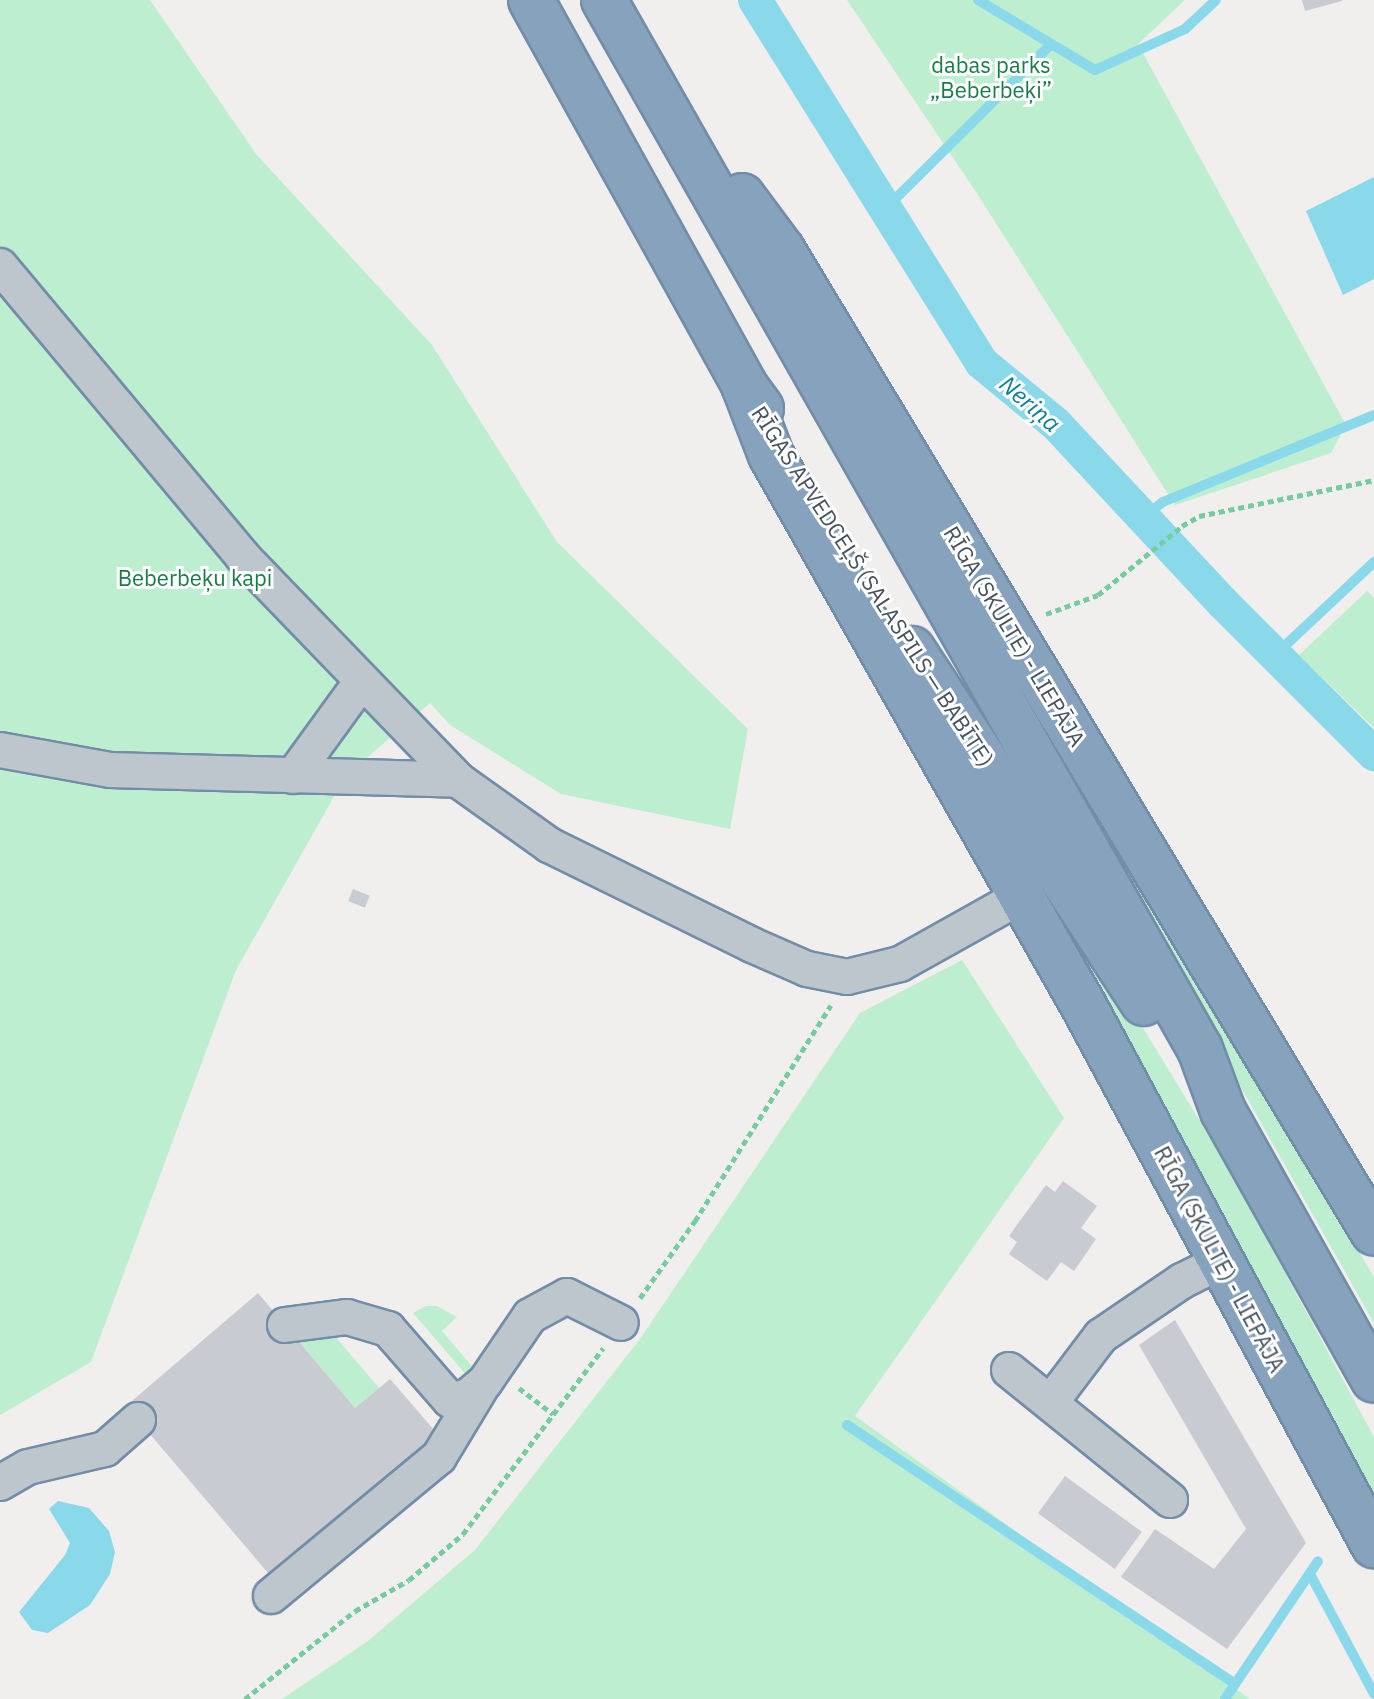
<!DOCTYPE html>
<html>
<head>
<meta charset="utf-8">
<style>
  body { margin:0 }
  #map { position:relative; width:1374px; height:1699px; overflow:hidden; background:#f1eeee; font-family:"IBM Plex Sans",sans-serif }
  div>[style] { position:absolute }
  .green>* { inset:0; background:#bdeecf }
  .water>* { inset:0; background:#8ad9eb }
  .stream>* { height:10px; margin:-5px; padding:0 5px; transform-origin:5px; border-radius:5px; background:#8ad9eb }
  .canal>* { height:34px; margin:-17px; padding:0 17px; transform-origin:17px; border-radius:17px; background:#8ad9eb }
  .building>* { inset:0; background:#c8cbd1; transform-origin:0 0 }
  .path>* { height:5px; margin-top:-2.5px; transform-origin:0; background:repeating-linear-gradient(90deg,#75cc9f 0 6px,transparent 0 10px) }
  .roads { filter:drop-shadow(2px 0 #728da8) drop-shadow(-2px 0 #728da8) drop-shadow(0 2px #728da8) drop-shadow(0 -2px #728da8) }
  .minor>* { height:34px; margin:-17px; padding:0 17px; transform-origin:17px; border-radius:17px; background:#bdc6cd }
  .highway>* { height:44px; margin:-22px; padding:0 22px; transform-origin:22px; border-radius:22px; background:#86a2bd }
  span { translate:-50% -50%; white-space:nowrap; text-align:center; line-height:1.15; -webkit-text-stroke:6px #fff; paint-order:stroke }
  .park-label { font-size:22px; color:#187c47 }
  .street-label { font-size:22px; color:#47525c }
  .water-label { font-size:24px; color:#0e7f98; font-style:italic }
</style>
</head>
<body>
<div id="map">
  <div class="green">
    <i style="clip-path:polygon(0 0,150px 0,256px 154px,432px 345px,557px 542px,748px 729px,730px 829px,561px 794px,450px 725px,430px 703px,345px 777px,236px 970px,91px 1362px,0 1415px)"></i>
    <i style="clip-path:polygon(847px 0,1185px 0,1138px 44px,1346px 425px,1331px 453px,1175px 505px,976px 192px)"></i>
    <i style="clip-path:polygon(952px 573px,1374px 1277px,1374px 1323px,1051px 751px)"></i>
    <i style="clip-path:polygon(1367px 591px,1374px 598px,1374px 728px,1299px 655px)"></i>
    <i style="clip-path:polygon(1081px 944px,1116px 984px,1225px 1162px,1374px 1437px,1374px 1508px,1075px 951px)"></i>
    <i style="clip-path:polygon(962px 960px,1064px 1118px,855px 1416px,1250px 1699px,282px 1699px,368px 1641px,475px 1550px,640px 1339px,860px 1013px)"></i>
    <i style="clip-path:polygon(426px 1306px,437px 1306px,457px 1317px,442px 1331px,476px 1371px,468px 1377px,413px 1313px)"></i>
    <i style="clip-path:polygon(328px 1328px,379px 1388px,355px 1408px,297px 1339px)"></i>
  </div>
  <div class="water">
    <i style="clip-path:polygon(1374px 177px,1374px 279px,1343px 295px,1306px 211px)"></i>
    <i style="clip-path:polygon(58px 1501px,89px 1508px,109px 1531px,115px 1552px,110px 1574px,90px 1605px,48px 1633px,32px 1630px,19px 1612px,65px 1555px,70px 1543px,49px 1509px)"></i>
  </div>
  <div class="stream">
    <i style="left:978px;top:0;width:136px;rotate:30.9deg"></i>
    <i style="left:1095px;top:70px;width:99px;rotate:-24.5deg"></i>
    <i style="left:1185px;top:29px;width:42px;rotate:-43.1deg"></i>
    <i style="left:885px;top:209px;width:234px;rotate:-44.8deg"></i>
    <i style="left:1143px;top:518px;width:26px;rotate:-39deg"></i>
    <i style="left:1163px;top:502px;width:228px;rotate:-22.4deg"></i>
    <i style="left:1275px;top:655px;width:136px;rotate:-43.2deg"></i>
    <i style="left:847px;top:1425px;width:465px;rotate:33.7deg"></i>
    <i style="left:1310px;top:1574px;width:136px;rotate:61.9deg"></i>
    <i style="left:1225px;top:1699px;width:166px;rotate:-56deg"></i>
  </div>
  <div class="canal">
    <i style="left:755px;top:0;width:428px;rotate:58deg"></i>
    <i style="left:982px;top:363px;width:96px;rotate:39.5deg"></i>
    <i style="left:1056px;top:424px;width:245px;rotate:47deg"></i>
    <i style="left:1223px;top:603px;width:214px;rotate:45deg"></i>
  </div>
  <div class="building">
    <i style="clip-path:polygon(1302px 0,1342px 0,1342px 1px,1305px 11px)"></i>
    <i style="left:353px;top:889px;width:18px;height:13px;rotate:22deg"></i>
    <i style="clip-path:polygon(1063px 1181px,1097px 1206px,1081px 1228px,1096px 1239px,1074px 1271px,1061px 1262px,1047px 1281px,1009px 1254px,1017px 1242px,1009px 1236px,1046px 1185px,1055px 1192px)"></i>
    <i style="clip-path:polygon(258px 1293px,355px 1408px,390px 1379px,441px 1438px,274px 1580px,126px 1406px)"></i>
    <i style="clip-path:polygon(1175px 1320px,1306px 1543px,1227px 1649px,1121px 1577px,1155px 1529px,1214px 1569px,1246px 1529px,1139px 1345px)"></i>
    <i style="left:1065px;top:1476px;width:95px;height:46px;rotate:36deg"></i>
  </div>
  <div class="path">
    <i style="left:1046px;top:614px;width:55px;rotate:-20.1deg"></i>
    <i style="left:1098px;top:595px;width:109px;rotate:-39.4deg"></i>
    <i style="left:1182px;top:526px;width:20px;rotate:-30deg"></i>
    <i style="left:1199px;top:516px;width:179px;rotate:-11.6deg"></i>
    <i style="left:640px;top:1298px;width:95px;rotate:-54.5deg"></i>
    <i style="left:695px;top:1221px;width:255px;rotate:-57.8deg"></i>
    <i style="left:519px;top:1388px;width:43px;rotate:37.4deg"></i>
    <i style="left:245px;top:1699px;width:141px;rotate:-38.7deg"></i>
    <i style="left:355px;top:1611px;width:62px;rotate:-29.9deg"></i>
    <i style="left:409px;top:1580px;width:71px;rotate:-40.4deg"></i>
    <i style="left:463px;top:1534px;width:233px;rotate:-53deg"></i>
  </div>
  <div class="roads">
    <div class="minor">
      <i style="left:0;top:266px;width:379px;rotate:50.1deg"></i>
      <i style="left:243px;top:557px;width:310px;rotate:46deg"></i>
      <i style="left:458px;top:780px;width:112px;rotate:35.5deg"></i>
      <i style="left:549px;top:845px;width:226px;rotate:26.2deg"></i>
      <i style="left:752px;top:945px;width:60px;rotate:23.6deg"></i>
      <i style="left:807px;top:969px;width:41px;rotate:11.3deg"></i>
      <i style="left:847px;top:977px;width:55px;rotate:-13.8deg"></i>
      <i style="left:900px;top:964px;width:137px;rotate:-29.2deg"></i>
      <i style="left:0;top:750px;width:112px;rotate:10.3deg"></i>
      <i style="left:110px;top:770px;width:348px;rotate:1.6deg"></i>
      <i style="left:293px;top:776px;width:117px;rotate:-54deg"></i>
      <i style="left:285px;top:1325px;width:63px;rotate:-7.4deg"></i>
      <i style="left:347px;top:1317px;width:43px;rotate:16.3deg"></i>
      <i style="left:388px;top:1329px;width:94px;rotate:48.9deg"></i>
      <i style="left:450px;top:1400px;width:17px;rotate:-10deg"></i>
      <i style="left:467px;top:1397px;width:23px;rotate:-40deg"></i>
      <i style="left:485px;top:1382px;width:80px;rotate:-55.7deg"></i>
      <i style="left:530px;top:1316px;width:42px;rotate:-28.4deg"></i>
      <i style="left:567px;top:1296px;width:60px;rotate:26.6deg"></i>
      <i style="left:1009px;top:1370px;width:207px;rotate:38.9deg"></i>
      <i style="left:1051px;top:1402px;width:83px;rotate:-52.9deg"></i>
      <i style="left:1101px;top:1336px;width:98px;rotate:-34.2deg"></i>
      <i style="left:1182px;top:1281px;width:45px;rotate:-26.6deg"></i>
      <i style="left:0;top:1483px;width:32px;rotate:-30deg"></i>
      <i style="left:28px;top:1467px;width:79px;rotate:-13.2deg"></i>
      <i style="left:105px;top:1449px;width:44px;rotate:-41.3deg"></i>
      <i style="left:271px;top:1596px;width:218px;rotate:-39.6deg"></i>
      <i style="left:439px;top:1457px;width:85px;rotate:-58.9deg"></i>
    </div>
    <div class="highway">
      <i style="left:531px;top:0;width:440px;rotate:61deg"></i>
      <i style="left:744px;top:385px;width:29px;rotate:54deg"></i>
      <i style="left:604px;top:0;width:1206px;rotate:60.4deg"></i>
      <i style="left:1200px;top:1049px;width:66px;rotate:69.6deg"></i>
      <i style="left:1223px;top:1111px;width:308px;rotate:60.7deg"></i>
      <i style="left:742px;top:196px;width:67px;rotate:53.5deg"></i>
      <i style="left:782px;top:250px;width:1147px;rotate:58.94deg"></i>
      <i style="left:744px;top:385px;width:75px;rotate:68.9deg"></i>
      <i style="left:771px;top:455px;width:638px;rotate:60.42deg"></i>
      <i style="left:1086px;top:1010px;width:608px;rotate:61.71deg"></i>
      <i style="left:912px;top:649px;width:423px;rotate:56.8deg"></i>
    </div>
  </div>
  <div class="park-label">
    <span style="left:991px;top:77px">dabas parks<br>„Beberbeķi”</span>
    <span style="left:195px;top:578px">Beberbeķu kapi</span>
  </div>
  <div class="street-label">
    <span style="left:873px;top:586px;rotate:57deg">RĪGAS APVEDCEĻŠ (SALASPILS — BABĪTE)</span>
    <span style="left:1015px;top:636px;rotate:59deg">RĪGA (SKULTE) - LIEPĀJA</span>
    <span style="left:1220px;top:1259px;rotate:62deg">RĪGA (SKULTE) - LIEPĀJA</span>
  </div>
  <div class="water-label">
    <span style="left:1030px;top:404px;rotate:41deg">Neriņa</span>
  </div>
</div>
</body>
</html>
